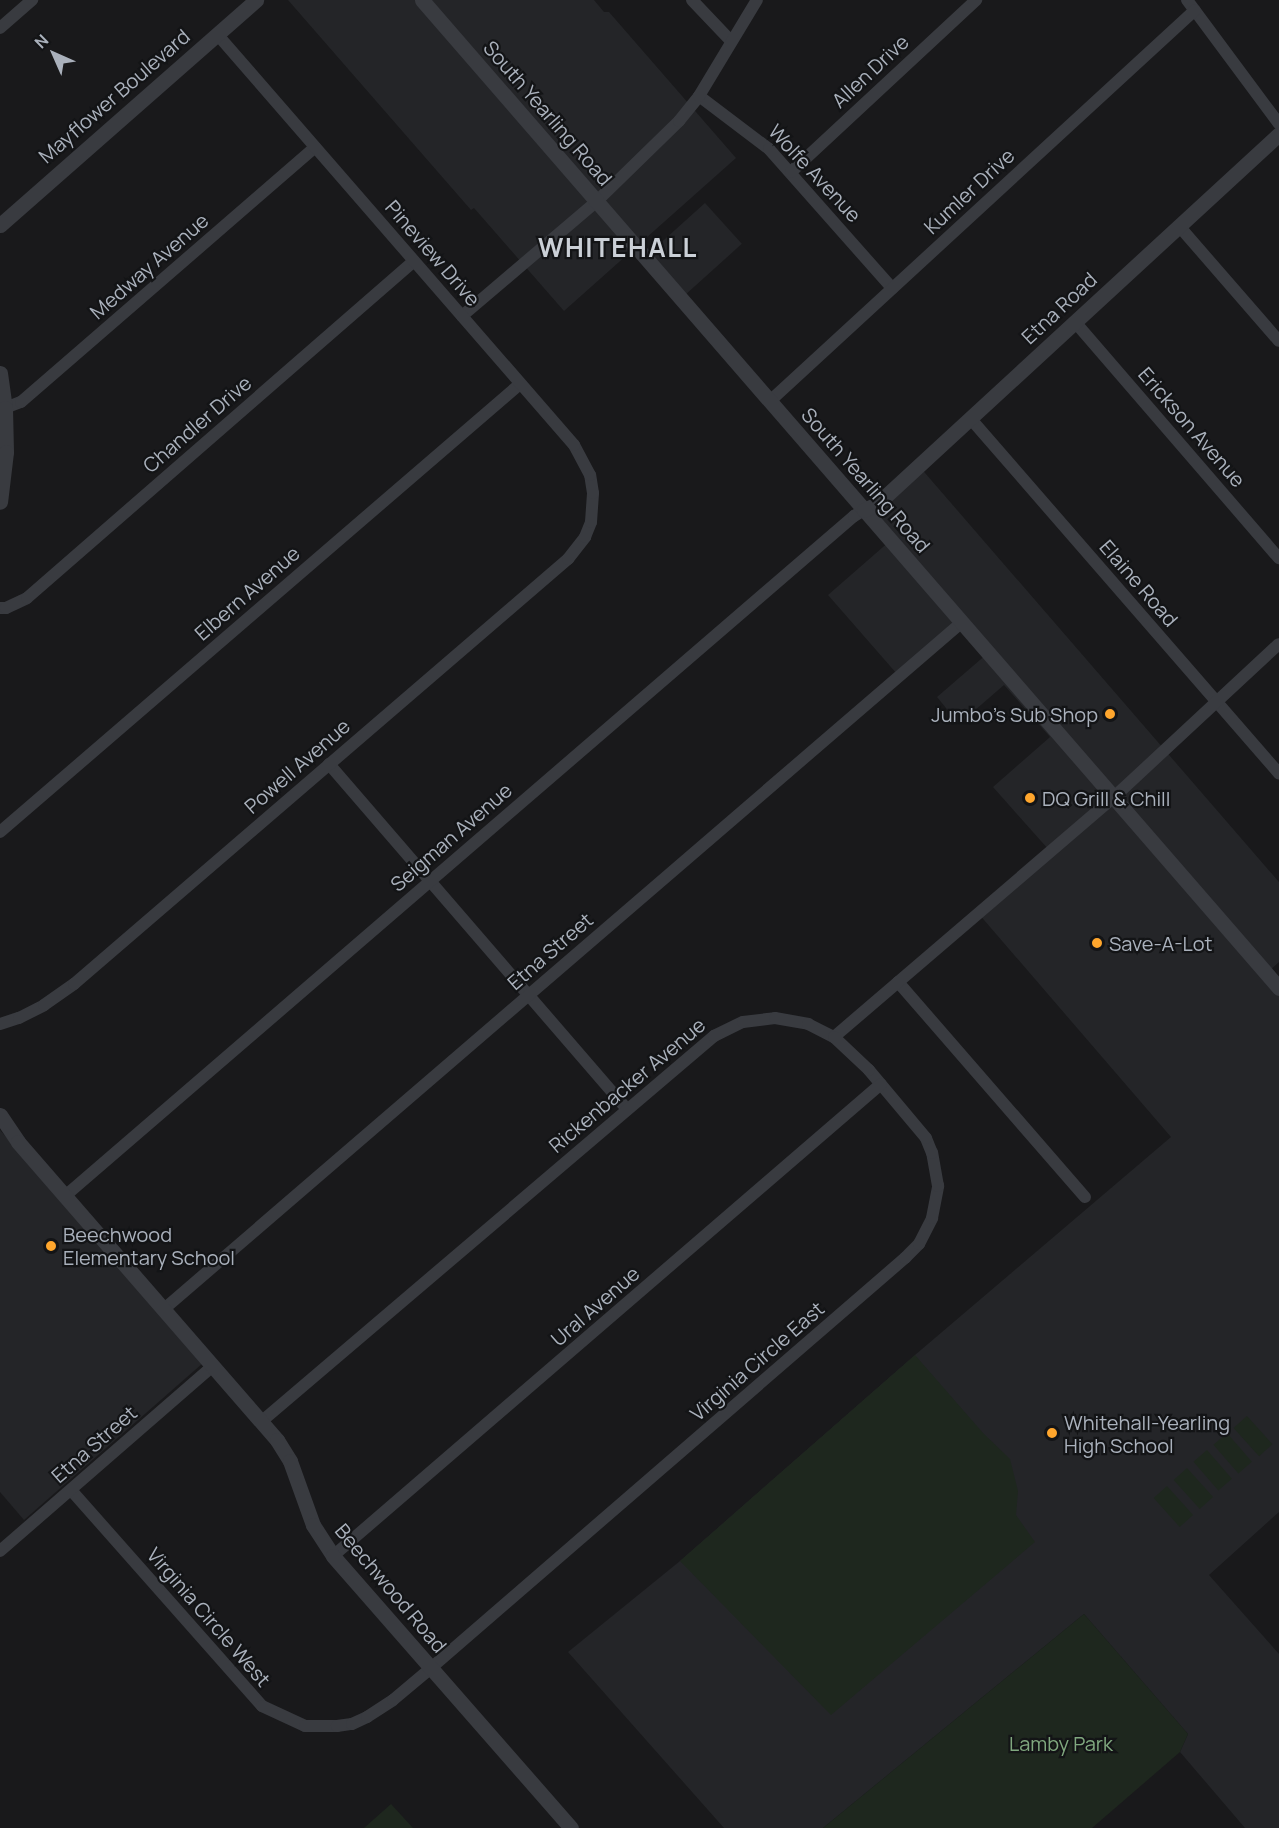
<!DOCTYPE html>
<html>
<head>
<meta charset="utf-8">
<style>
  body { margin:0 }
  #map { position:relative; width:1279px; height:1828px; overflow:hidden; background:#19191b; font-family:Manrope,sans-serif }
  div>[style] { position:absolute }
  .built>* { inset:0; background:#242528; transform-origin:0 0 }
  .green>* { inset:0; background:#1e271e; transform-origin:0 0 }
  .minor>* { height:12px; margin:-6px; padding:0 6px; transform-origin:6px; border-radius:6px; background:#393b40 }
  .tertiary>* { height:15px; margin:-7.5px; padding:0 7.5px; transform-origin:7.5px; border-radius:7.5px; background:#393b40 }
  .dots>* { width:16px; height:16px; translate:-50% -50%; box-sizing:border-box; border:3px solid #131416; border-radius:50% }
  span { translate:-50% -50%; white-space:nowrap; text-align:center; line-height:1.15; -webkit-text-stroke:4.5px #131416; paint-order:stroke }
  .street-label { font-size:20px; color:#aab1bc }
  .poi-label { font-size:20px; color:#aab1bc }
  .right { translate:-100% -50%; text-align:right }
  .left { translate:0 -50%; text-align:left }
  .park-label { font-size:20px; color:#80a87f }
  .district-label { font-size:26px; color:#cbd0d7; font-weight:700; letter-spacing:1.5px }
  .north { position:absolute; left:24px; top:24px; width:60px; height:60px; -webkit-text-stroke:4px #131416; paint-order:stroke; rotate:315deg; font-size:16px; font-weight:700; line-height:24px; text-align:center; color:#aab1bc }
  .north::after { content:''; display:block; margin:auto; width:21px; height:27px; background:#aab1bc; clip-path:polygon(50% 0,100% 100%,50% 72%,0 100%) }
</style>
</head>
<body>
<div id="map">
  <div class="built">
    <i style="clip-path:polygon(288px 0,594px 0,604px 12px,609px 12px,736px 158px,564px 311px,474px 208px,471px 210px)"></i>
    <i style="left:705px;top:203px;width:55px;height:82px;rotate:48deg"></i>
    <i style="clip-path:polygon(919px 466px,1279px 882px,1279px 962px,1266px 974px,1279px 990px,1279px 1512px,1209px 1575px,1279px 1654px,1279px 1828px,1245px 1828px,1180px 1752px,1188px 1734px,1084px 1614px,823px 1828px,724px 1828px,568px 1652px,680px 1561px,915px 1355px,1171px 1137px,978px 913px,1049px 850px,993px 787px,1050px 737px,1004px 685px,959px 724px,937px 697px,988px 653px,960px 620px,897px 674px,828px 595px,891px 540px,868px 513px)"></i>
    <i style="clip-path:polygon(0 1130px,203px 1363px,24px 1520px,0 1492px)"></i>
  </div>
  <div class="green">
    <i style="clip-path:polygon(915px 1355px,983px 1433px,1010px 1459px,1018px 1491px,1016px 1515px,1035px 1542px,831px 1715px,680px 1561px)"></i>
    <i style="left:1247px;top:1416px;width:38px;height:18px;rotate:48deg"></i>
    <i style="left:1227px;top:1433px;width:38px;height:18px;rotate:49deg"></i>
    <i style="left:1207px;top:1450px;width:38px;height:18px;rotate:49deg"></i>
    <i style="left:1187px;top:1468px;width:39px;height:18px;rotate:48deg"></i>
    <i style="left:1167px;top:1486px;width:39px;height:18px;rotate:48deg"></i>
    <i style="clip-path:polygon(1084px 1614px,1188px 1734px,1180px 1752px,1092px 1828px,823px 1828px)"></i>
    <i style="clip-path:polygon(391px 1804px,413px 1828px,364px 1828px)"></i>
  </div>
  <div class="minor">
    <i style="left:692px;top:0;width:57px;rotate:46.4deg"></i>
    <i style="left:1187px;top:0;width:154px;rotate:53.4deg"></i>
    <i style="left:0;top:28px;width:43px;rotate:-41.2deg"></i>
    <i style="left:699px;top:96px;width:88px;rotate:37.1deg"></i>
    <i style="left:769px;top:149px;width:186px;rotate:48.5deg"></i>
    <i style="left:791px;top:172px;width:253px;rotate:-42.9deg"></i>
    <i style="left:1179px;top:226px;width:152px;rotate:49deg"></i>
    <i style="left:462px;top:316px;width:177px;rotate:-40.4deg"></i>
    <i style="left:597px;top:201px;width:115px;rotate:-44.3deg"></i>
    <i style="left:679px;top:121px;width:32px;rotate:-51deg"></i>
    <i style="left:699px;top:96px;width:112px;rotate:-58.9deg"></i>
    <i style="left:1075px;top:322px;width:312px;rotate:49.2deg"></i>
    <i style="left:770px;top:401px;width:577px;rotate:-42.61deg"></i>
    <i style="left:5px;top:408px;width:17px;rotate:-21deg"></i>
    <i style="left:21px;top:402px;width:389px;rotate:-40.9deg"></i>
    <i style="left:970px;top:418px;width:471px;rotate:49deg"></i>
    <i style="left:0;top:608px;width:6px"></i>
    <i style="left:6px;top:608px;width:23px;rotate:-25deg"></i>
    <i style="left:27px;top:598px;width:513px;rotate:-41.05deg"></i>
    <i style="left:329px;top:764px;width:454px;rotate:49.2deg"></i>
    <i style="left:0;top:832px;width:686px;rotate:-40.75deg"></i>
    <i style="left:898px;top:982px;width:285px;rotate:49deg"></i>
    <i style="left:0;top:1024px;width:20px;rotate:-18deg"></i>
    <i style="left:19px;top:1018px;width:28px;rotate:-27deg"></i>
    <i style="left:44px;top:1005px;width:37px;rotate:-35deg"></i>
    <i style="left:74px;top:984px;width:652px;rotate:-40.71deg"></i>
    <i style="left:568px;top:559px;width:28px;rotate:-52deg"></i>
    <i style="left:585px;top:537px;width:16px;rotate:-68deg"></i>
    <i style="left:591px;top:522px;width:29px;rotate:-86deg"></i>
    <i style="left:593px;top:493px;width:18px;rotate:-99deg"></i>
    <i style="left:590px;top:475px;width:34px;rotate:-118deg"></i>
    <i style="left:574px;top:445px;width:544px;rotate:-130.98deg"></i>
    <i style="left:65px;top:1196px;width:1042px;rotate:-40.76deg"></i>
    <i style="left:854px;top:516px;width:12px;rotate:-31deg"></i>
    <i style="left:164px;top:1309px;width:1052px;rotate:-40.72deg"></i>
    <i style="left:262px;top:1421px;width:594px;rotate:-40.42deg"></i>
    <i style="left:714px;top:1036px;width:32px;rotate:-26deg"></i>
    <i style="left:743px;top:1022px;width:32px;rotate:-7deg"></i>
    <i style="left:775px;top:1018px;width:34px;rotate:10deg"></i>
    <i style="left:808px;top:1024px;width:29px;rotate:27deg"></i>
    <i style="left:834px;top:1037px;width:367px;rotate:-40.6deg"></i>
    <i style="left:1113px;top:798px;width:226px;rotate:-42.9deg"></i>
    <i style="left:71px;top:1490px;width:288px;rotate:48.5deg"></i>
    <i style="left:262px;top:1706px;width:47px;rotate:24.9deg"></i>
    <i style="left:305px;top:1726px;width:32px"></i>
    <i style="left:337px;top:1726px;width:15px;rotate:-8deg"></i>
    <i style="left:352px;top:1724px;width:17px;rotate:-25deg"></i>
    <i style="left:367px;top:1717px;width:31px;rotate:-33deg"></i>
    <i style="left:393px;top:1700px;width:50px;rotate:-40.1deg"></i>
    <i style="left:431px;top:1668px;width:627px;rotate:-40.86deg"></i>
    <i style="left:905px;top:1258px;width:20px;rotate:-45deg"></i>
    <i style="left:919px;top:1244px;width:29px;rotate:-63deg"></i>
    <i style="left:932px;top:1218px;width:33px;rotate:-79deg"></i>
    <i style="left:938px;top:1186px;width:34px;rotate:-100deg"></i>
    <i style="left:932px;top:1153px;width:16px;rotate:-112deg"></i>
    <i style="left:926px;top:1138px;width:89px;rotate:-130deg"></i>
    <i style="left:869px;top:1070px;width:48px;rotate:-136.7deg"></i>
    <i style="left:0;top:1551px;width:282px;rotate:-41deg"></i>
    <i style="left:333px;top:1556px;width:723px;rotate:-40.74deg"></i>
  </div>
  <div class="tertiary">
    <i style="left:422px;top:0;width:1308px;rotate:49.06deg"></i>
    <i style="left:0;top:225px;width:341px;rotate:-41.3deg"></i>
    <i style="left:0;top:373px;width:35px;rotate:82deg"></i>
    <i style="left:5px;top:408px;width:44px;rotate:88.7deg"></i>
    <i style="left:6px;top:452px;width:50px;rotate:96.8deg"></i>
    <i style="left:864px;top:510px;width:14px;rotate:-25deg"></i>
    <i style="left:877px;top:504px;width:546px;rotate:-42.63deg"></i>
    <i style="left:0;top:1115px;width:32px;rotate:56deg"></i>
    <i style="left:18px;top:1142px;width:395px;rotate:49deg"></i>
    <i style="left:277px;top:1440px;width:25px;rotate:58deg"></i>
    <i style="left:290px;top:1461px;width:68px;rotate:70.2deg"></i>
    <i style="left:313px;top:1525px;width:37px;rotate:57deg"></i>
    <i style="left:333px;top:1556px;width:361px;rotate:48.8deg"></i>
  </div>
  <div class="dots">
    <i style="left:1110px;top:714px;background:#ffa62d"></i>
    <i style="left:1030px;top:798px;background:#ffa62d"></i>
    <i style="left:1097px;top:943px;background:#ffa62d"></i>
    <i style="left:51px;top:1246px;background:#ffa62d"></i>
    <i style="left:1052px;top:1433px;background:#ffa62d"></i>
  </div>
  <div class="street-label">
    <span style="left:870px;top:71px;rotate:-43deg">Allen Drive</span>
    <span style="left:114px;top:96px;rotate:-41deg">Mayflower Boulevard</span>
    <span style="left:548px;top:113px;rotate:49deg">South Yearling Road</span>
    <span style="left:815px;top:173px;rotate:47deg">Wolfe Avenue</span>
    <span style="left:969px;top:191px;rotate:-43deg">Kumler Drive</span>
    <span style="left:433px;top:253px;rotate:49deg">Pineview Drive</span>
    <span style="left:149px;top:266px;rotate:-41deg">Medway Avenue</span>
    <span style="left:1059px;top:308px;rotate:-43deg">Etna Road</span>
    <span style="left:197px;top:424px;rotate:-41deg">Chandler Drive</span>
    <span style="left:1192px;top:427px;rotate:49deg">Erickson Avenue</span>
    <span style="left:866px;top:480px;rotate:49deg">South Yearling Road</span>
    <span style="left:1139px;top:583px;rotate:49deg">Elaine Road</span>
    <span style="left:247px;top:593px;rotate:-41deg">Elbern Avenue</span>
    <span style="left:297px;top:766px;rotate:-41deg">Powell Avenue</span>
    <span style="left:451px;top:837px;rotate:-41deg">Seigman Avenue</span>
    <span style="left:550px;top:951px;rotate:-41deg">Etna Street</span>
    <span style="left:627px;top:1085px;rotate:-40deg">Rickenbacker Avenue</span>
    <span style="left:595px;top:1306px;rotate:-41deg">Ural Avenue</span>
    <span style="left:757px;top:1361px;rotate:-41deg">Virginia Circle East</span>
    <span style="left:94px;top:1444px;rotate:-41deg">Etna Street</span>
    <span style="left:391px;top:1588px;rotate:50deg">Beechwood Road</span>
    <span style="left:209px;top:1617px;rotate:49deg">Virginia Circle West</span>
  </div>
  <div class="poi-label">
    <span class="right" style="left:1098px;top:714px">Jumbo's Sub Shop</span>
    <span class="left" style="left:1042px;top:798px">DQ Grill &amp; Chill</span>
    <span class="left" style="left:1109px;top:943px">Save-A-Lot</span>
    <span class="left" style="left:63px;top:1246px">Beechwood<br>Elementary School</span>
    <span class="left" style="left:1064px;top:1434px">Whitehall-Yearling<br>High School</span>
  </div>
  <div class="park-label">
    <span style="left:1061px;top:1743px">Lamby Park</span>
  </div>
  <div class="district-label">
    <span style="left:618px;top:248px">WHITEHALL</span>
  </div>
  <div class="north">N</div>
</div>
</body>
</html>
